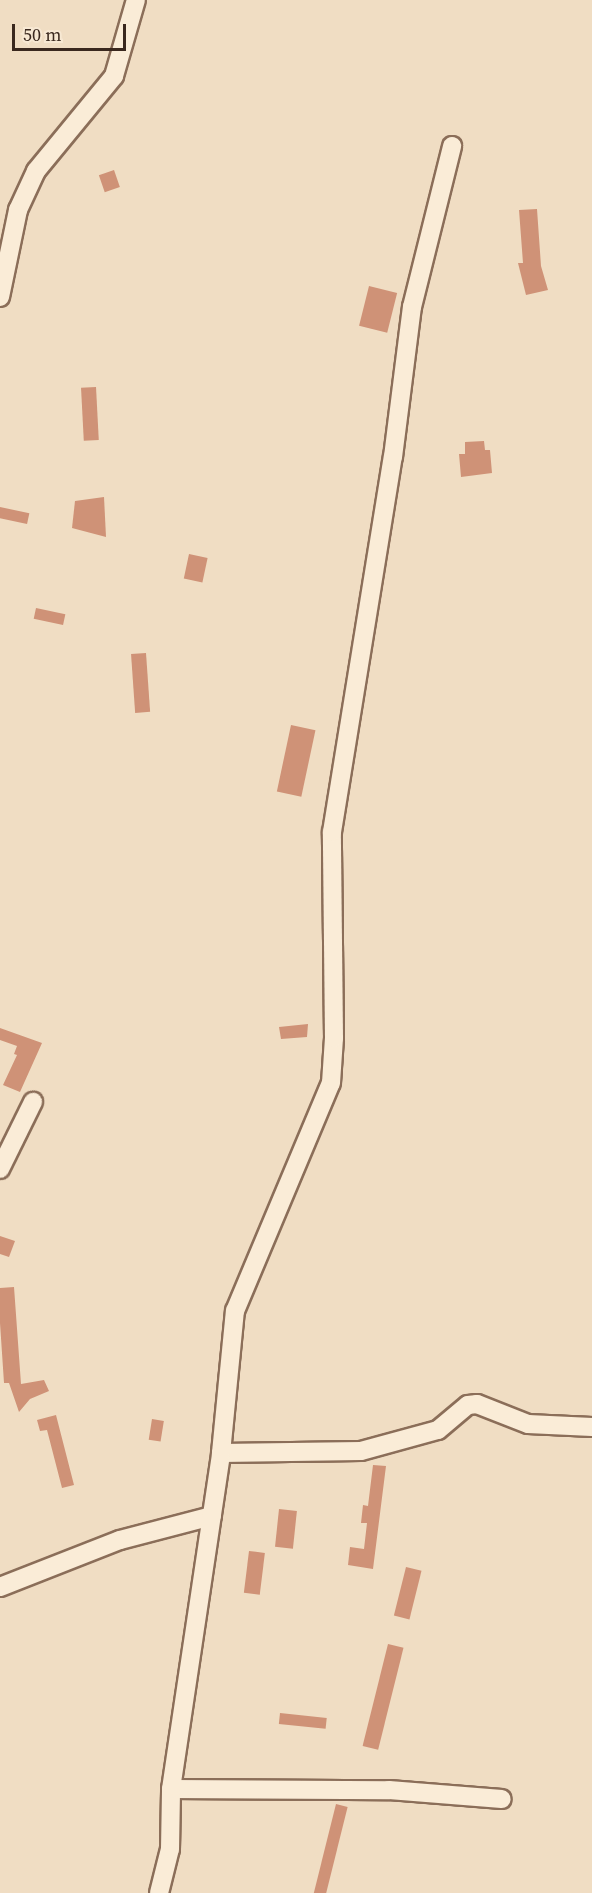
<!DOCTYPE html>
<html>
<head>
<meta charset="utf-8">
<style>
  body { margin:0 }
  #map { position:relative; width:592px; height:1893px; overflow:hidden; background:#f0ddc3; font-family:"Source Serif 4",serif }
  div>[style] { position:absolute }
  .building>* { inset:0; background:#cf9277; transform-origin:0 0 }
  .roads { filter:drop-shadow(2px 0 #8b6e59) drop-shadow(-2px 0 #8b6e59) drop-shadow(0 2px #8b6e59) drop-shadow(0 -2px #8b6e59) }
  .minor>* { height:18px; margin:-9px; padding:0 9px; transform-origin:9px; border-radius:9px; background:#faecd7 }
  span { translate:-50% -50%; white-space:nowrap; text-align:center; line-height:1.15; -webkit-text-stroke:4.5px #f7e8d3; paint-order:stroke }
  .scale { position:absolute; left:12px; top:24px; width:114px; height:27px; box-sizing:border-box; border:3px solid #3a281e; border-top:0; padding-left:8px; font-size:18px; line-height:21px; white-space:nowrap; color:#3a281e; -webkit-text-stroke:4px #f7e8d3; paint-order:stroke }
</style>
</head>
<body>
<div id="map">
  <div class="building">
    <i style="left:114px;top:170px;width:18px;height:16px;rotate:71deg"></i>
    <i style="clip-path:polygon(537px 209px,541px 266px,548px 290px,526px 295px,518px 263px,523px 263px,519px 210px)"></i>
    <i style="left:369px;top:286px;width:29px;height:41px;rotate:14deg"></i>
    <i style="left:96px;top:387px;width:53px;height:15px;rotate:87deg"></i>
    <i style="clip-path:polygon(484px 441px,485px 450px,490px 450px,492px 473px,461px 477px,459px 454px,465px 454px,465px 442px)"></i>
    <i style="clip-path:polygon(104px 497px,106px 537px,72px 528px,75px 501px)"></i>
    <i style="left:0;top:507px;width:30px;height:11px;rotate:12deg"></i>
    <i style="left:189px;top:554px;width:19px;height:25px;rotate:12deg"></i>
    <i style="left:36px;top:608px;width:30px;height:11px;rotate:12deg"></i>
    <i style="left:146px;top:653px;width:59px;height:15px;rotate:86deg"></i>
    <i style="left:291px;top:725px;width:25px;height:68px;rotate:12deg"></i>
    <i style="clip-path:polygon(308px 1024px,307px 1037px,281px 1039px,279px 1027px)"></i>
    <i style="clip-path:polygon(0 1028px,42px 1043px,20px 1092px,3px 1085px,17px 1055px,14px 1054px,17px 1046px,0 1040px)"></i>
    <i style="clip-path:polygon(0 1236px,15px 1241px,9px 1257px,0 1254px)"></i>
    <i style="clip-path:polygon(14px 1287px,21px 1384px,44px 1380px,49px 1391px,30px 1399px,19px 1412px,9px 1383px,4px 1383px,0 1323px,0 1288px)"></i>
    <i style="clip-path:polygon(56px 1415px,74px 1485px,62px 1488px,47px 1430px,40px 1431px,37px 1420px)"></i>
    <i style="left:152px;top:1419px;width:12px;height:21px;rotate:9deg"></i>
    <i style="clip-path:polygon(373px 1465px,386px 1466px,373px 1569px,348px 1565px,350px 1547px,364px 1549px,367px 1523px,361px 1523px,363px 1505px,368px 1506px)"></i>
    <i style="left:279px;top:1509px;width:18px;height:38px;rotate:6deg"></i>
    <i style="left:249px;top:1551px;width:16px;height:42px;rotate:7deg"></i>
    <i style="left:406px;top:1567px;width:16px;height:50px;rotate:14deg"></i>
    <i style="left:388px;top:1644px;width:16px;height:105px;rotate:14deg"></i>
    <i style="left:280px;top:1713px;width:47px;height:11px;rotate:6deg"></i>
    <i style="left:336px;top:1804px;width:12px;height:92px;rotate:14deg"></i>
  </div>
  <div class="roads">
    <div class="minor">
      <i style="left:0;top:297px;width:89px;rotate:-78.3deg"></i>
      <i style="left:18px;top:210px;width:43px;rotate:-65.2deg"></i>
      <i style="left:36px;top:171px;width:123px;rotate:-50.6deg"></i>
      <i style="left:114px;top:76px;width:79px;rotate:-73.9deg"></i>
      <i style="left:0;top:1169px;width:75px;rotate:-63.8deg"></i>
      <i style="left:221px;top:1453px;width:140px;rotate:-0.8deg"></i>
      <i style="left:361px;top:1451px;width:80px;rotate:-15.3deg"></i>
      <i style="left:438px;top:1430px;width:39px;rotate:-40deg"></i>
      <i style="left:468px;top:1405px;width:9px;rotate:-6deg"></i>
      <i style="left:477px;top:1404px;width:55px;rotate:21.4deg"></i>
      <i style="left:528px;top:1424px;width:64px;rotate:2.7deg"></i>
      <i style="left:0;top:1587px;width:129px;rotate:-21.4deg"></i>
      <i style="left:120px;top:1540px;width:95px;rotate:-14.6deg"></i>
      <i style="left:171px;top:1789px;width:218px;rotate:0.3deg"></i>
      <i style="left:389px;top:1790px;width:113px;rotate:4.6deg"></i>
      <i style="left:159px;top:1893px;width:45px;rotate:-76deg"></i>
      <i style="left:170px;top:1849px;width:60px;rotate:-89deg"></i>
      <i style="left:171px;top:1789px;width:340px;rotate:-81.5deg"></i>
      <i style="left:221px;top:1453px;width:143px;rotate:-84.4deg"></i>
      <i style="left:235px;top:1311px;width:247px;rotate:-67.2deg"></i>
      <i style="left:331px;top:1083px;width:45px;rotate:-86.2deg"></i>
      <i style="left:334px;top:1038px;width:206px;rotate:-90.6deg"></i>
      <i style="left:332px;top:832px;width:380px;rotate:-80.8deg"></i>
      <i style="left:393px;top:457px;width:151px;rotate:-82.8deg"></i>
      <i style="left:412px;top:307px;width:166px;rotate:-76deg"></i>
    </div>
  </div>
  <div class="scale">50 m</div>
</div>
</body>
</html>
